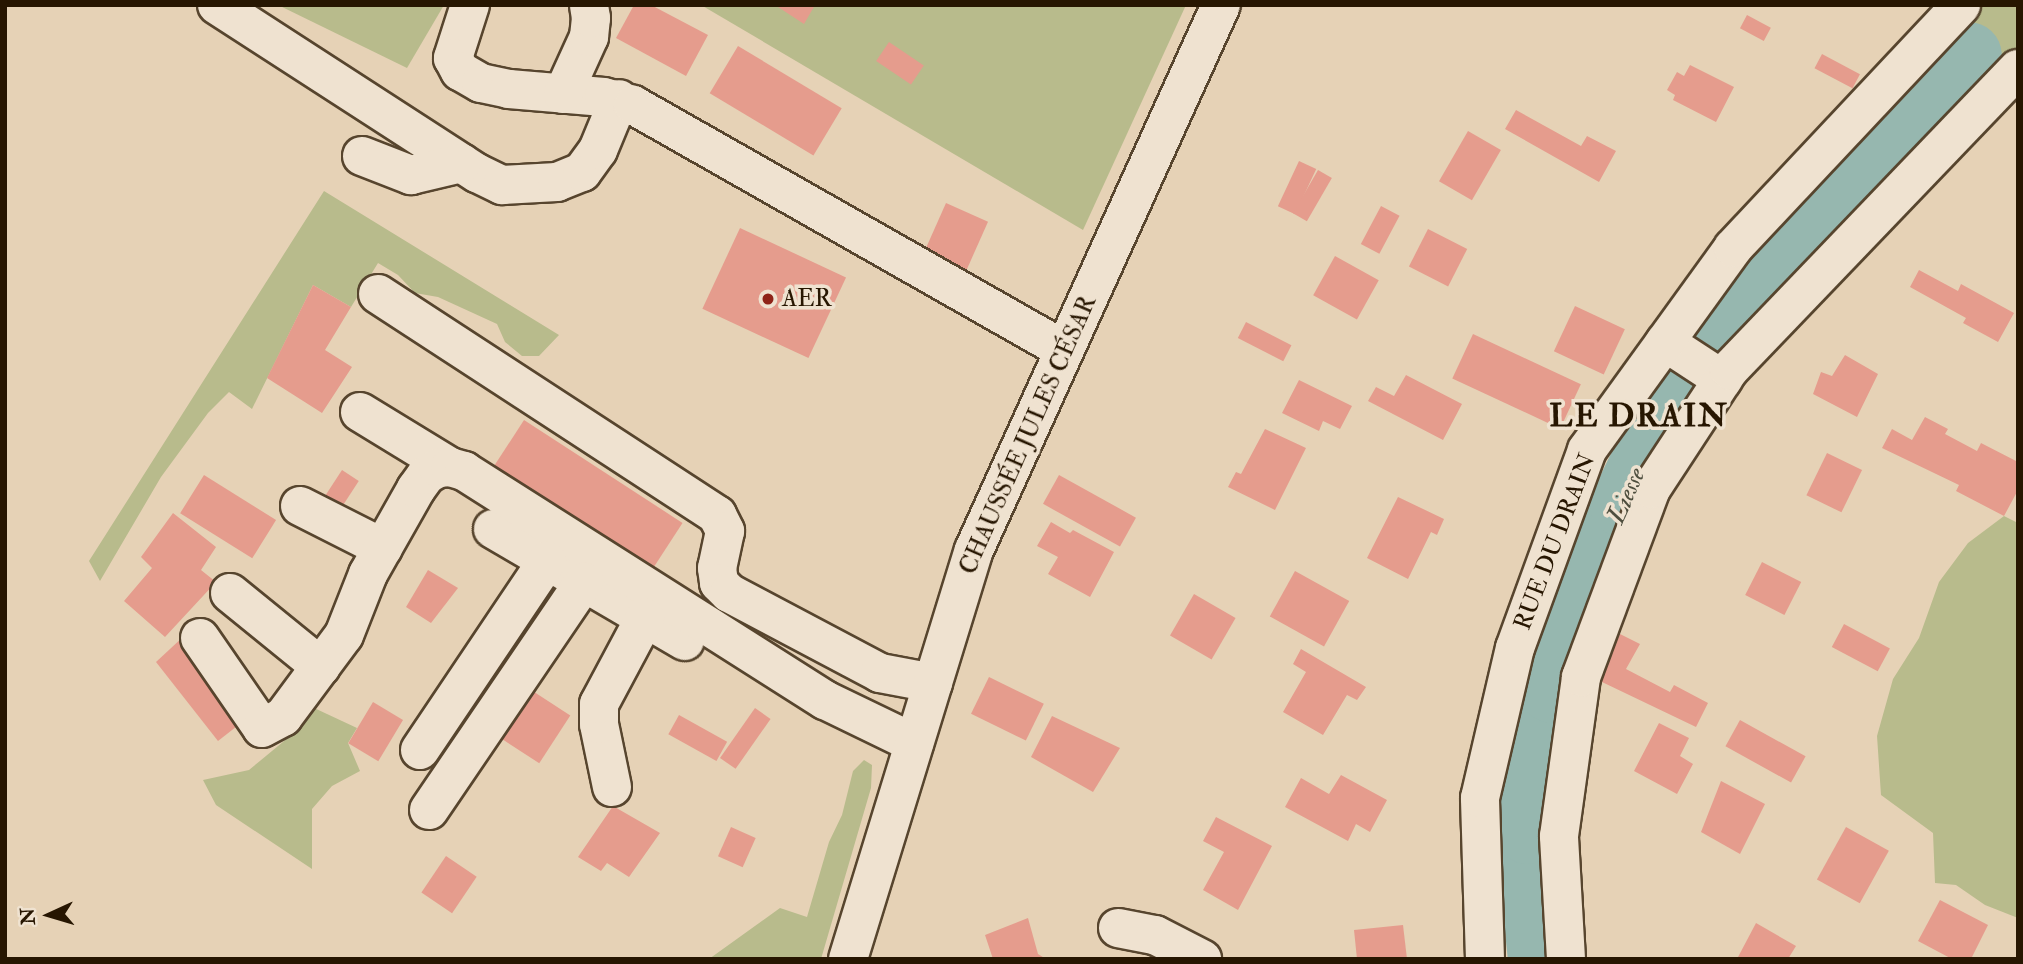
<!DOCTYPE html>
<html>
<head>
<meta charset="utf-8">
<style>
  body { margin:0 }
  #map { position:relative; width:2023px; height:964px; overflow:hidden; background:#e6d2b6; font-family:"IM FELL Double Pica",serif }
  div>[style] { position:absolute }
  .green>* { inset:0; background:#b8bb8c }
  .river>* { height:65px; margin:-32.5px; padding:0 32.5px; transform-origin:32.5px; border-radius:32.5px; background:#96b7af }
  .building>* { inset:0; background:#e59c8d; transform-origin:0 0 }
  .roads { filter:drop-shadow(2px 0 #57452e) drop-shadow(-2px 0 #57452e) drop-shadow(0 2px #57452e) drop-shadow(0 -2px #57452e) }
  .minor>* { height:38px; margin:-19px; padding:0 19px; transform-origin:19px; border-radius:19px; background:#efe2d0 }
  .dots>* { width:19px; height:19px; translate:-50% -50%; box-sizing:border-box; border:4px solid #efe2d0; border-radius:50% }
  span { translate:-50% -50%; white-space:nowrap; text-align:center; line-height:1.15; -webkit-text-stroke:7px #efe2d0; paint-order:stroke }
  .poi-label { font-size:24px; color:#271601 }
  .left { translate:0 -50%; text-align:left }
  .street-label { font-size:24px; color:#271601 }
  .water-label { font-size:26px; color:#4e4e3e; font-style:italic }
  .district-label { font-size:32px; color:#271601; font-weight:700; letter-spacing:2px }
  .frame { position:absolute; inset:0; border:7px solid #271601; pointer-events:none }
  .north { position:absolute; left:14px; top:880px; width:70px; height:70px; -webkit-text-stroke:5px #efe2d0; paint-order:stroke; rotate:266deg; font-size:19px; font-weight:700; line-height:28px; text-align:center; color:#271601 }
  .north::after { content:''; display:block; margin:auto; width:24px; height:32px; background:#271601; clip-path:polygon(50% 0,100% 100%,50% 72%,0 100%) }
</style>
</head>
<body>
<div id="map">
  <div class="green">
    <i style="clip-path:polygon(278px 5px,444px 5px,407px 68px)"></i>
    <i style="clip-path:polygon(701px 5px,1186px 5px,1083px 230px)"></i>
    <i style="clip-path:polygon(1982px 5px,2018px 5px,2018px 47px,1983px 80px,1948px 44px)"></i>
    <i style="clip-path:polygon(324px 191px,559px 335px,539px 356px,522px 356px,505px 342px,497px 324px,438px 297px,415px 293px,398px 275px,378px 263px,351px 307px,313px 285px,252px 409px,229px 392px,208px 413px,161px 477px,100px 581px,89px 561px)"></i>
    <i style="clip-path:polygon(2004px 516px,2018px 523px,2018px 918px,1985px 905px,1956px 885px,1935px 883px,1933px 833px,1881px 795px,1877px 736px,1893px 679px,1919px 638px,1939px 582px,1968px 543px)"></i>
    <i style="clip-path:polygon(312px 707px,357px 728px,348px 743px,360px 771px,332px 786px,312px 809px,312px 869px,216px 805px,203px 780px,249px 770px,295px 732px)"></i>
    <i style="clip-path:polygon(864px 760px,872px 765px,871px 788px,821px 959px,709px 959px,780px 908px,807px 917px,829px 842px,842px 815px,853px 771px)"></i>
  </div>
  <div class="river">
    <i style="left:1540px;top:959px;width:129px;rotate:-95.8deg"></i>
    <i style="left:1527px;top:831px;width:143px;rotate:-80.3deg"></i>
    <i style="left:1551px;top:690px;width:199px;rotate:-69.1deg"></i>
    <i style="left:1622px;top:504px;width:170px;rotate:-64.2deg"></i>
    <i style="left:1696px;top:351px;width:403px;rotate:-47.4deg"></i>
  </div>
  <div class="building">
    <i style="clip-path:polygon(634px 5px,651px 5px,708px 35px,686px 76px,616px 38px)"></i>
    <i style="clip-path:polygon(775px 5px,815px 5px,804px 24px)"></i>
    <i style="left:1747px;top:15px;width:27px;height:15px;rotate:28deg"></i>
    <i style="left:889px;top:42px;width:42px;height:23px;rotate:34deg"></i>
    <i style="left:738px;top:46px;width:121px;height:55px;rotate:31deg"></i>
    <i style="left:1822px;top:54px;width:43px;height:16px;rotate:28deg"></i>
    <i style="clip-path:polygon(1690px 65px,1734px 87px,1716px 122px,1673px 100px,1675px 95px,1667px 90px,1677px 72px,1684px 76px)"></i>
    <i style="clip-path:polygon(1516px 110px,1581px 146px,1587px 136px,1616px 151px,1599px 182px,1505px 129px)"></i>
    <i style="left:1468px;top:131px;width:38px;height:58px;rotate:30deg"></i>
    <i style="left:1299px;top:161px;width:19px;height:50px;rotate:25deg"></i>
    <i style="left:1318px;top:170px;width:16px;height:50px;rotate:30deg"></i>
    <i style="left:946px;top:203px;width:46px;height:53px;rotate:24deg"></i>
    <i style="left:1381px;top:206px;width:21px;height:43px;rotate:28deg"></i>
    <i style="left:740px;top:228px;width:117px;height:89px;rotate:25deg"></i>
    <i style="left:1428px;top:229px;width:44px;height:42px;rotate:27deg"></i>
    <i style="left:1335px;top:256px;width:50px;height:45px;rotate:29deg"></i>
    <i style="clip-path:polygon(1919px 270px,1958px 291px,1961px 284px,2014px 313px,1998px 342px,1963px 323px,1966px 318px,1910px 287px)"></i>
    <i style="clip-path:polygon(313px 285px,351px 307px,325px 350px,352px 367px,322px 413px,267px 378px)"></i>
    <i style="left:1575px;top:306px;width:55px;height:50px;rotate:25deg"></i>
    <i style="left:1246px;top:322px;width:51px;height:18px;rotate:27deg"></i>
    <i style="left:1473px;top:334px;width:119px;height:49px;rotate:25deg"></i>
    <i style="clip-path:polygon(1845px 355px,1878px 374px,1857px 417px,1813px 394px,1821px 372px,1832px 376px)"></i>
    <i style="clip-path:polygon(1406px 375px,1462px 404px,1443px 440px,1368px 401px,1376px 387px,1394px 396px)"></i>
    <i style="clip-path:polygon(1299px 380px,1352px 406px,1340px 429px,1323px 421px,1319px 431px,1282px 413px)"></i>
    <i style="clip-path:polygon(1925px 417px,1948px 429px,1945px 434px,1977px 451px,1981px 443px,2018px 462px,2018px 490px,2004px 516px,1956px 491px,1959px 485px,1882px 448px,1892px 429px,1912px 440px)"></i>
    <i style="left:524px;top:420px;width:189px;height:66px;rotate:33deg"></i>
    <i style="clip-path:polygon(1265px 429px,1306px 448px,1275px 510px,1228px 487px,1236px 472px,1241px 474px)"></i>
    <i style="left:1827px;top:453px;width:39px;height:47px;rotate:26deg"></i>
    <i style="left:342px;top:470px;width:20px;height:32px;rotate:33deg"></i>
    <i style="left:204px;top:475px;width:85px;height:45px;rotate:32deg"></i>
    <i style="left:1059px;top:475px;width:88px;height:33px;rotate:29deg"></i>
    <i style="clip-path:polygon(1398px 497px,1444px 519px,1437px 535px,1431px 532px,1408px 579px,1367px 558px)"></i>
    <i style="clip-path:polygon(173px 513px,216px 547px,201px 570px,216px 582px,165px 637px,124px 601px,152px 568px,141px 557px)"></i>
    <i style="clip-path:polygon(1051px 522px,1070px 533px,1073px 530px,1114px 552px,1090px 597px,1048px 574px,1058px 557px,1037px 546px)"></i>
    <i style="left:1762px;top:562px;width:44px;height:37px;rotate:27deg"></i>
    <i style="clip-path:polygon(428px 570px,458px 588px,431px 623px,406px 607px)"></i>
    <i style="left:1295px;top:571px;width:62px;height:52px;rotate:29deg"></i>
    <i style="left:1194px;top:594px;width:48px;height:48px;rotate:30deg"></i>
    <i style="left:1844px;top:624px;width:52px;height:26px;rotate:28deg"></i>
    <i style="clip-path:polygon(1620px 634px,1640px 644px,1626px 669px,1670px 692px,1674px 685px,1708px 703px,1696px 727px,1602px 682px,1603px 668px)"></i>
    <i style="clip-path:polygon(184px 636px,241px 723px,218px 741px,156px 662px)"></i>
    <i style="clip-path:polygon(1301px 649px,1366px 687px,1357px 700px,1347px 695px,1323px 735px,1283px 712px,1306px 672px,1293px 664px)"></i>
    <i style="left:989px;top:677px;width:61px;height:41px;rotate:26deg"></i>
    <i style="left:525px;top:686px;width:54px;height:57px;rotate:33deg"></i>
    <i style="left:373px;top:702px;width:35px;height:48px;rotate:31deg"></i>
    <i style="left:755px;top:708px;width:19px;height:61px;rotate:35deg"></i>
    <i style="left:679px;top:715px;width:55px;height:22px;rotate:29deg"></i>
    <i style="clip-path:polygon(1052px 716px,1120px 748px,1093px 792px,1031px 757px)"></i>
    <i style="left:1740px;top:720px;width:75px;height:30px;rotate:29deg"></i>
    <i style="clip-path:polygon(1659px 723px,1689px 738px,1680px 756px,1693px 764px,1677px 794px,1634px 771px)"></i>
    <i style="clip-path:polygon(1341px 775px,1387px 800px,1370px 832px,1356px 824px,1348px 841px,1285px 807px,1301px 778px,1329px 794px)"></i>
    <i style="clip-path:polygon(1721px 781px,1765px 804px,1740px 854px,1701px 832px)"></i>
    <i style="clip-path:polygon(613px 806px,660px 833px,629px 877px,607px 863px,601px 871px,578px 857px)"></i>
    <i style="clip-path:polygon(1216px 817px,1272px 846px,1238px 910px,1203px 890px,1224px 852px,1203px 841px)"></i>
    <i style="left:731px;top:827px;width:27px;height:32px;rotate:24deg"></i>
    <i style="left:1846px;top:827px;width:49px;height:60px;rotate:29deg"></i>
    <i style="left:446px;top:856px;width:37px;height:44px;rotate:34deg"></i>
    <i style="clip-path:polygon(1940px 900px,1988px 925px,1971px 959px,1952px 959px,1918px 941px)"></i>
    <i style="clip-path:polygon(1028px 918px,1038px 954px,1046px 959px,993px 959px,985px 935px)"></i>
    <i style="clip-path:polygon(1756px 923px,1796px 946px,1788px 959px,1737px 959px)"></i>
    <i style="clip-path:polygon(1403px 925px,1407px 959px,1357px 959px,1354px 930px)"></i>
  </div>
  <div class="roads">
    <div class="minor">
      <i style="left:217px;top:5px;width:310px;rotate:32.9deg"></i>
      <i style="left:477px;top:173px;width:28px;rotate:26deg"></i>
      <i style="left:502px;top:185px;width:55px;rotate:-3.1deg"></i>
      <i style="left:557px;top:182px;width:27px;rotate:-22deg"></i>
      <i style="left:582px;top:172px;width:27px;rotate:-54deg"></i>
      <i style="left:598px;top:150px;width:55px;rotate:-67.6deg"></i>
      <i style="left:470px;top:5px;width:56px;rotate:107.8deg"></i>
      <i style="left:453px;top:58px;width:15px;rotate:62deg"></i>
      <i style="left:460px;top:71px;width:24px;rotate:30deg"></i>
      <i style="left:481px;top:83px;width:29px;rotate:12deg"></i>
      <i style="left:509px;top:89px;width:95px;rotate:4.8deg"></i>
      <i style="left:604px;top:97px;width:30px;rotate:15deg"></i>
      <i style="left:633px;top:105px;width:496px;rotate:29.6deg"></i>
      <i style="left:563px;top:94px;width:63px;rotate:-65.5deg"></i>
      <i style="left:589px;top:37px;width:19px;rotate:-84deg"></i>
      <i style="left:591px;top:18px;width:13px;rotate:-99deg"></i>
      <i style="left:362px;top:156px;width:53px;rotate:21.2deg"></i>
      <i style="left:411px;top:175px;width:52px;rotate:-13.2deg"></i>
      <i style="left:378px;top:294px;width:405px;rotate:33.1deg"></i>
      <i style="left:717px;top:515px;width:18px;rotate:63deg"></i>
      <i style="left:725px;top:531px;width:38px;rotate:102deg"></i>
      <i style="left:717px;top:568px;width:15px;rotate:82deg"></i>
      <i style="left:719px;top:583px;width:14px;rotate:45deg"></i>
      <i style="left:729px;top:593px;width:171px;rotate:27.9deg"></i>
      <i style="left:880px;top:673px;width:54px;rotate:10.7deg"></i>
      <i style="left:1665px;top:342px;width:69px;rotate:33.2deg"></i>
      <i style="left:360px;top:412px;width:105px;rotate:31.4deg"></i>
      <i style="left:300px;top:506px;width:93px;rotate:26.8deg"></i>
      <i style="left:493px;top:529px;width:222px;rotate:30.3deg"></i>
      <i style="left:230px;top:593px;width:117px;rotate:39.1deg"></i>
      <i style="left:200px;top:638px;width:109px;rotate:55.4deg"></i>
      <i style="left:262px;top:728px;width:24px;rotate:-28deg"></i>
      <i style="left:283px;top:717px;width:102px;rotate:-53.4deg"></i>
      <i style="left:344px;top:635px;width:66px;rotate:-68.5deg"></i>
      <i style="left:368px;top:574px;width:98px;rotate:-60.5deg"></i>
      <i style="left:416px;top:489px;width:17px;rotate:-54deg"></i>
      <i style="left:426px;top:475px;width:14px;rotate:-30deg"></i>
      <i style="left:438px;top:468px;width:12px;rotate:-5deg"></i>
      <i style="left:450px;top:467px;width:15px;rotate:16deg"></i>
      <i style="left:464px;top:471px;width:428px;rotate:32.4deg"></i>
      <i style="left:825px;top:700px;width:99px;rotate:25.8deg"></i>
      <i style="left:420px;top:750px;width:228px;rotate:-56.1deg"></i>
      <i style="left:612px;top:787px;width:64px;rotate:-101.7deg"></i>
      <i style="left:599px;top:724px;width:20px;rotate:-90deg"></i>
      <i style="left:599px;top:704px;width:98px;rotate:-61.9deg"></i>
      <i style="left:429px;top:810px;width:276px;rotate:-55.8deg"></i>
      <i style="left:1118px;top:928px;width:38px;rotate:11deg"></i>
      <i style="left:1155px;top:935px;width:53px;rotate:27.1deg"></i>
      <i style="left:848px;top:959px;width:428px;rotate:-72.9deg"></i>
      <i style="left:974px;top:550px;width:598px;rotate:-65.62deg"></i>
      <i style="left:1485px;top:959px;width:161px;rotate:-91.8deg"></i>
      <i style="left:1480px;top:798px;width:154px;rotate:-76.9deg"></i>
      <i style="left:1515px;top:648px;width:211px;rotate:-70deg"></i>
      <i style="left:1587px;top:450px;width:249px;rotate:-54.1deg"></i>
      <i style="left:1733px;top:248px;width:333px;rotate:-46.8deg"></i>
      <i style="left:1566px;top:959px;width:123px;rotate:-93.3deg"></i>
      <i style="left:1559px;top:836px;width:161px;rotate:-82.1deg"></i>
      <i style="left:1581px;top:677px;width:201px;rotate:-69.6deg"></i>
      <i style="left:1651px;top:489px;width:142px;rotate:-56.8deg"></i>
      <i style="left:1729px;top:370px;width:417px;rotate:-46.2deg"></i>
    </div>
  </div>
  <div class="dots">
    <i style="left:768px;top:299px;background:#8f2418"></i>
  </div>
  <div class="poi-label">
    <span class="left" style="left:782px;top:299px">AER</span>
  </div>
  <div class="street-label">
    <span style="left:1028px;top:435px;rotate:-66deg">CHAUSSÉE JULES CÉSAR</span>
    <span style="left:1555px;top:542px;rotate:-69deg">RUE DU DRAIN</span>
  </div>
  <div class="water-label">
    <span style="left:1627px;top:496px;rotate:-66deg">Liesse</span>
  </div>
  <div class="district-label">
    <span style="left:1639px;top:416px">LE DRAIN</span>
  </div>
  <div class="frame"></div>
  <div class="north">N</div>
</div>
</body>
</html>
